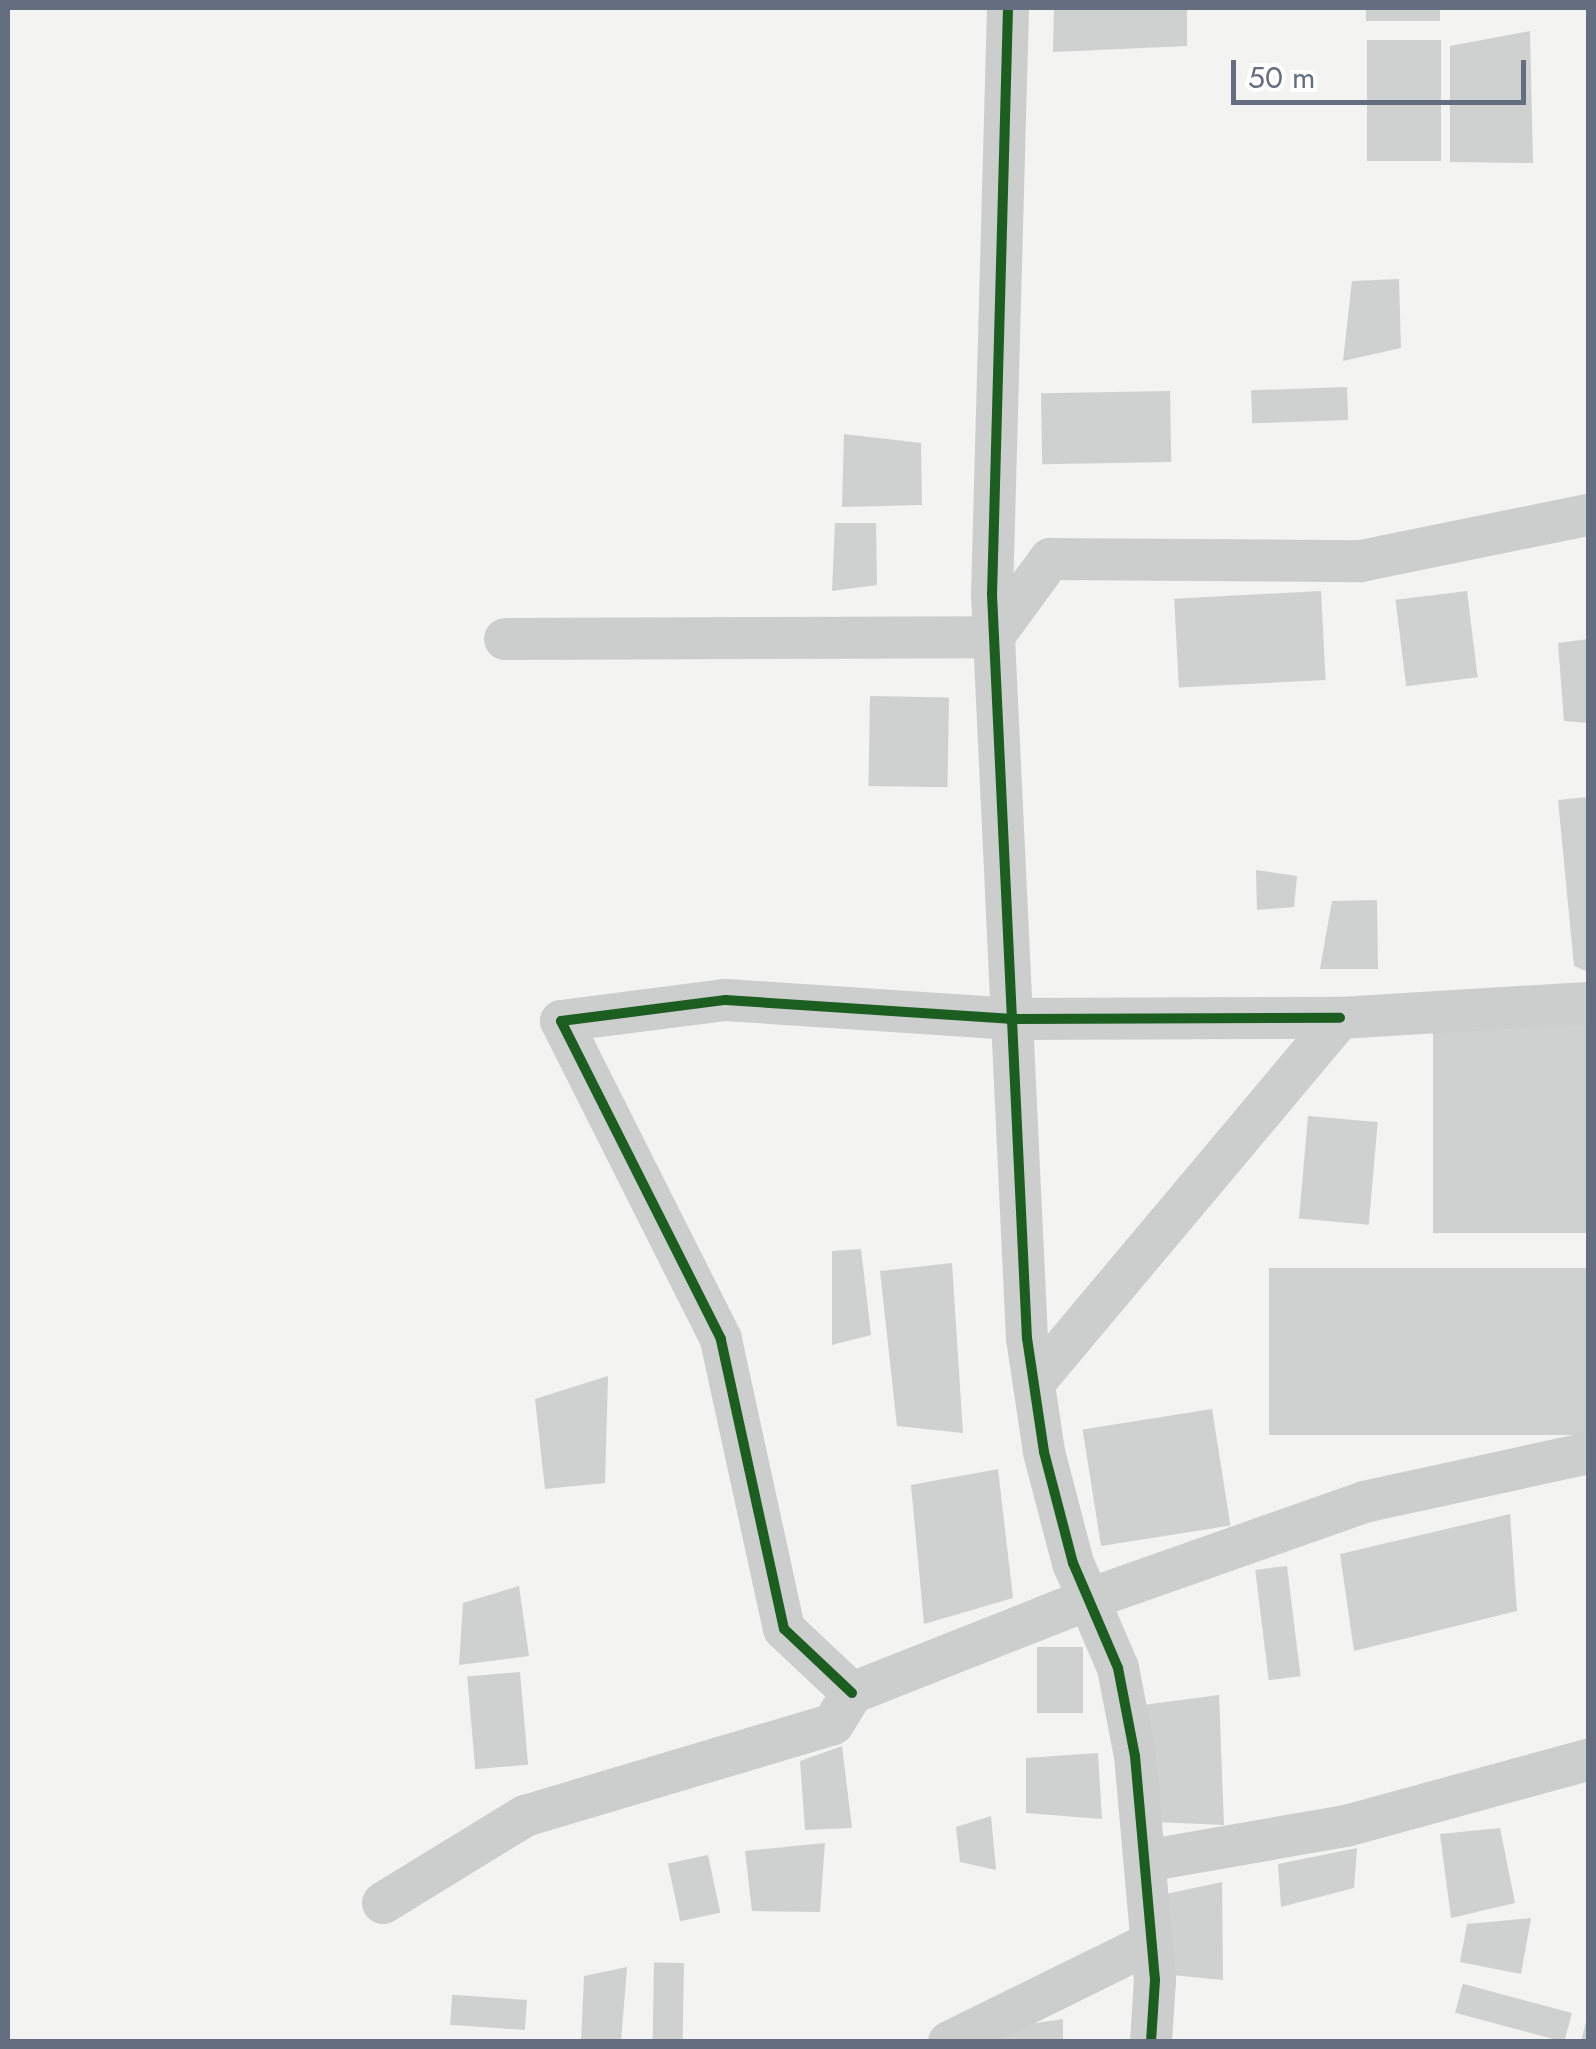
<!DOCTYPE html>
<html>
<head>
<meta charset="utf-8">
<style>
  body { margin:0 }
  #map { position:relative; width:1596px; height:2049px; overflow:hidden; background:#f3f3f2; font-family:Jost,sans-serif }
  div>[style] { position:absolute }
  .building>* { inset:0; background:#cfd0d0; transform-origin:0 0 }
  .minor>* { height:42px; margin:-21px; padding:0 21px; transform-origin:21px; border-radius:21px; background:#cccdcd }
  .cycleway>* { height:10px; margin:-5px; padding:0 5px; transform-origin:5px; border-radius:5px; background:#1b5e20 }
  span { translate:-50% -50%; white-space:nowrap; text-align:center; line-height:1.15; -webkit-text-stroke:10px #fff; paint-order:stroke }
  .frame { position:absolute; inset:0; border:10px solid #656e80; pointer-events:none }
  .scale { position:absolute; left:1231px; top:60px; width:295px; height:45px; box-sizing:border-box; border:5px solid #656e80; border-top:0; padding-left:12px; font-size:30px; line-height:35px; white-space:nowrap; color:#656e80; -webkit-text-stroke:8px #fff; paint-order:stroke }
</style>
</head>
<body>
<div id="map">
  <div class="building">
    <i style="clip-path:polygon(1054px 8px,1187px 8px,1187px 46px,1053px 52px)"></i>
    <i style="left:1366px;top:8px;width:74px;height:13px"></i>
    <i style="clip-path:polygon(1530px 31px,1533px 163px,1450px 162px,1450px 46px)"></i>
    <i style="left:1441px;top:40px;width:121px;height:74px;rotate:90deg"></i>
    <i style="clip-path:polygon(1399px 279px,1401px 348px,1343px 361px,1352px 281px)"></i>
    <i style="left:1347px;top:387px;width:33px;height:96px;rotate:88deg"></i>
    <i style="left:1170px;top:391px;width:71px;height:129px;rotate:89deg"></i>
    <i style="clip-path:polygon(844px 434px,921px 443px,922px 505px,842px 507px)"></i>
    <i style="clip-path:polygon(835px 523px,876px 523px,877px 585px,832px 591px)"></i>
    <i style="left:1321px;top:591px;width:89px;height:147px;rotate:87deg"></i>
    <i style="left:1467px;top:591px;width:87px;height:72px;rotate:83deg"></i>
    <i style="clip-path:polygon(1588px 639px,1588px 723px,1564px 721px,1558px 643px)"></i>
    <i style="left:870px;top:696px;width:79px;height:90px;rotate:1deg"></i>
    <i style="clip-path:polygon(1588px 797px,1588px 972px,1574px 966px,1558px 800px)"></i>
    <i style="clip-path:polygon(1256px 870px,1297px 876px,1294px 907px,1257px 910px)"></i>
    <i style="clip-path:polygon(1377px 900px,1378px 969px,1320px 969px,1332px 901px)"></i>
    <i style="left:1433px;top:1017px;width:155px;height:216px"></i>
    <i style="left:1308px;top:1116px;width:70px;height:103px;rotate:5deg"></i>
    <i style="clip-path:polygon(861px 1249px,871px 1335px,832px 1345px,832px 1251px)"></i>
    <i style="clip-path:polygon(952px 1263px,963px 1433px,897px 1426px,880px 1271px)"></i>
    <i style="left:1588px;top:1268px;width:167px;height:319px;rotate:90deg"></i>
    <i style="clip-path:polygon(608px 1376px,605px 1483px,545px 1489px,535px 1399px)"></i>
    <i style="left:1212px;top:1409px;width:118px;height:131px;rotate:81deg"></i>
    <i style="clip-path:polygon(998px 1469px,1013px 1598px,924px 1624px,911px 1485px)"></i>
    <i style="clip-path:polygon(1510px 1514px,1517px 1611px,1354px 1651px,1340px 1554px)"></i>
    <i style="left:1287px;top:1566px;width:111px;height:32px;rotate:83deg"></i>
    <i style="clip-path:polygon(519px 1586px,529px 1656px,459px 1665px,463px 1603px)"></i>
    <i style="left:1037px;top:1647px;width:46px;height:66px"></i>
    <i style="left:520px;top:1672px;width:93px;height:53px;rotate:85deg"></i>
    <i style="clip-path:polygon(1219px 1695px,1224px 1825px,1155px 1822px,1143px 1705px)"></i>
    <i style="clip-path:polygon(842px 1746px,852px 1828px,805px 1830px,800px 1761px)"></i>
    <i style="clip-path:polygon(1098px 1753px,1102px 1819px,1026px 1813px,1026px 1758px)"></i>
    <i style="clip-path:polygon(991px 1816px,996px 1870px,960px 1862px,956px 1827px)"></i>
    <i style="clip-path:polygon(1500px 1828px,1515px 1903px,1451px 1918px,1440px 1834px)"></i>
    <i style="clip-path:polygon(825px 1843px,820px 1912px,752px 1911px,745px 1851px)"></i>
    <i style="clip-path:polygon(1357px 1848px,1354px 1888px,1281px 1907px,1278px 1864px)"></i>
    <i style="left:708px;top:1855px;width:59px;height:41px;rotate:78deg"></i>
    <i style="clip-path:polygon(1222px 1882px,1223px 1980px,1172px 1975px,1161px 1895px)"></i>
    <i style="clip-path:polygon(1531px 1918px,1521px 1974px,1460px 1962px,1467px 1924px)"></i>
    <i style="left:684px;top:1963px;width:79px;height:30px;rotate:91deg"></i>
    <i style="clip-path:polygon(627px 1967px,621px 2042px,581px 2042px,584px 1976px)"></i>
    <i style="left:527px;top:2000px;width:30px;height:75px;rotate:94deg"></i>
    <i style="left:1572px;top:2013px;width:30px;height:113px;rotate:105deg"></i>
    <i style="clip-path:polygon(1587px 2017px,1588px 2042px,1581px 2042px)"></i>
    <i style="clip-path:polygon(1063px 2019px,1063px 2042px,963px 2042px,963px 2034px)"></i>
  </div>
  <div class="minor">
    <i style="left:1008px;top:8px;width:586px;rotate:91.56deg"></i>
    <i style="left:992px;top:594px;width:745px;rotate:87.31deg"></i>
    <i style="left:1027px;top:1338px;width:115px;rotate:81.5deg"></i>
    <i style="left:1044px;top:1452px;width:115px;rotate:75.4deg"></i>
    <i style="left:1073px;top:1563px;width:114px;rotate:66.8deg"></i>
    <i style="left:1118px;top:1668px;width:90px;rotate:79.1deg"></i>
    <i style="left:1135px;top:1756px;width:225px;rotate:84.9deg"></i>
    <i style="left:1155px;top:1980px;width:62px;rotate:93.7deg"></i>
    <i style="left:505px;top:639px;width:488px;rotate:-0.2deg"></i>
    <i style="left:993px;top:637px;width:97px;rotate:-53.8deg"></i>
    <i style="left:1050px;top:559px;width:311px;rotate:0.4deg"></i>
    <i style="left:1361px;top:561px;width:232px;rotate:-11.5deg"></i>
    <i style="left:1034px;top:1383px;width:476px;rotate:-50deg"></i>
    <i style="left:1340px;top:1018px;width:248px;rotate:-3.5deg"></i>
    <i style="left:852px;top:1693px;width:93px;rotate:-136.7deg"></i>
    <i style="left:784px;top:1629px;width:297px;rotate:-102.3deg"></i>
    <i style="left:721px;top:1339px;width:356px;rotate:-116.7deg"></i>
    <i style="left:561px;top:1021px;width:166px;rotate:-7.3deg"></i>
    <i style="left:726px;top:1000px;width:284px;rotate:3.8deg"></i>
    <i style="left:1009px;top:1019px;width:331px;rotate:-0.2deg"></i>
    <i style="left:1145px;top:1861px;width:204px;rotate:-9.9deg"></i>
    <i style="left:1346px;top:1826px;width:251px;rotate:-15.3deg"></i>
    <i style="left:383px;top:1903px;width:167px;rotate:-31.5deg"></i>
    <i style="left:525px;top:1816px;width:321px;rotate:-16.6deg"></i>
    <i style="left:833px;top:1724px;width:36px;rotate:-58deg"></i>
    <i style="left:852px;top:1693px;width:255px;rotate:-21.6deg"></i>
    <i style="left:1089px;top:1599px;width:292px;rotate:-19.4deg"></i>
    <i style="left:1364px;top:1502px;width:229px;rotate:-12.3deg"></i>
    <i style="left:949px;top:2042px;width:226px;rotate:-26.2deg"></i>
  </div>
  <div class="cycleway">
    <i style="left:1008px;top:8px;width:586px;rotate:91.56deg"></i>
    <i style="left:992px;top:594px;width:745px;rotate:87.31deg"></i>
    <i style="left:1027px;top:1338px;width:115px;rotate:81.5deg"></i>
    <i style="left:1044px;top:1452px;width:115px;rotate:75.4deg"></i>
    <i style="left:1073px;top:1563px;width:114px;rotate:66.8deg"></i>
    <i style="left:1118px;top:1668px;width:90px;rotate:79.1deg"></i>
    <i style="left:1135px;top:1756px;width:225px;rotate:84.9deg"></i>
    <i style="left:1155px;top:1980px;width:62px;rotate:93.7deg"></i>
    <i style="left:852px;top:1693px;width:93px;rotate:-136.7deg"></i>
    <i style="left:784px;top:1629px;width:297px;rotate:-102.3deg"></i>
    <i style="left:721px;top:1339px;width:356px;rotate:-116.7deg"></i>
    <i style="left:561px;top:1021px;width:166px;rotate:-7.3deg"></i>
    <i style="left:726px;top:1000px;width:284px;rotate:3.8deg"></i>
    <i style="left:1009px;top:1019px;width:331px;rotate:-0.2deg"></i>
  </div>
  <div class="frame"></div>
  <div class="scale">50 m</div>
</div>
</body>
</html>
